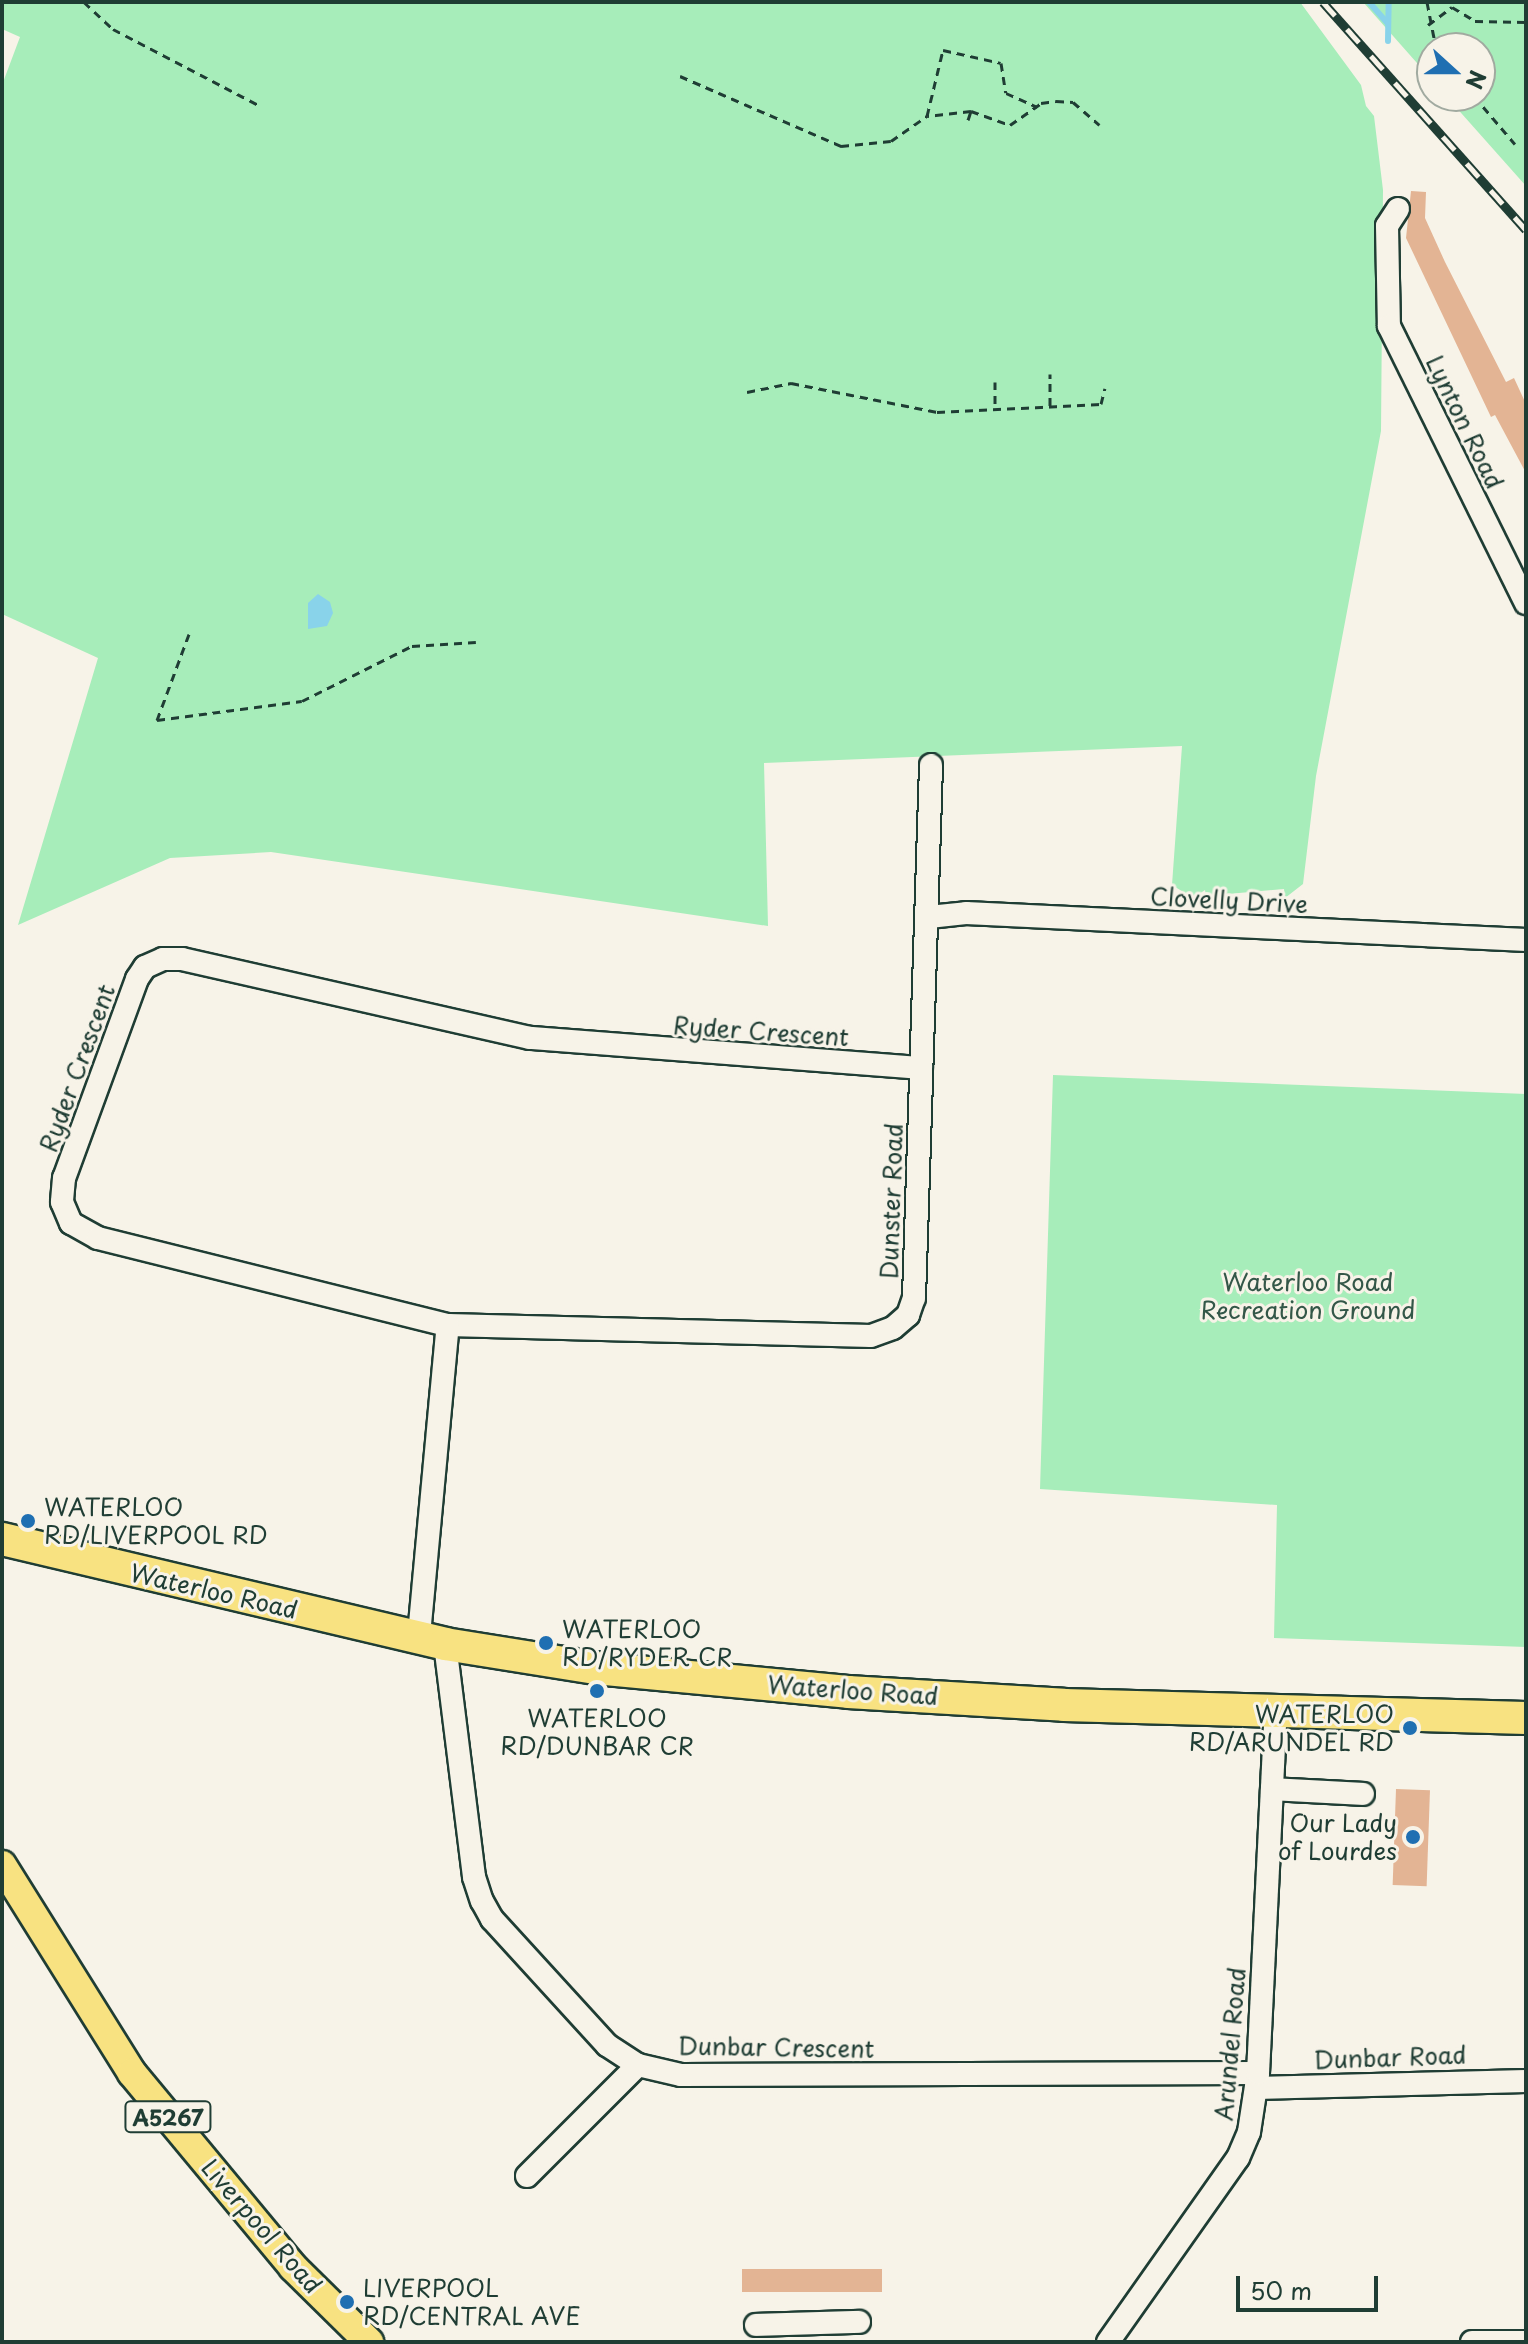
<!DOCTYPE html>
<html>
<head>
<meta charset="utf-8">
<style>
  body { margin:0 }
  #map { position:relative; width:1528px; height:2344px; overflow:hidden; background:#f7f3e8; font-family:"Playpen Sans",sans-serif }
  div>[style] { position:absolute }
  .green>* { inset:0; background:#a7edba }
  .water>* { inset:0; background:#89d3ea }
  .stream>* { height:6px; margin:-3px; padding:0 3px; transform-origin:3px; border-radius:3px; background:#89d3ea }
  .building>* { inset:0; background:#e3b494; transform-origin:0 0 }
  .path>* { height:3px; margin-top:-1.5px; transform-origin:0; background:repeating-linear-gradient(90deg,#1f3d34 0 8px,transparent 0 14px) }
  .roads { filter:drop-shadow(2px 0 #1f3d34) drop-shadow(-2px 0 #1f3d34) drop-shadow(0 2px #1f3d34) drop-shadow(0 -2px #1f3d34) }
  .minor>* { height:22px; margin:-11px; padding:0 11px; transform-origin:11px; border-radius:11px; background:#f7f3e8 }
  .major>* { height:28px; margin:-14px; padding:0 14px; transform-origin:14px; border-radius:14px; background:#f8e281 }
  .highway>* { height:32px; margin:-16px; padding:0 16px; transform-origin:16px; border-radius:16px; background:#f8e281 }
  .rail>* { height:9px; margin-top:-4.5px; transform-origin:0; background:repeating-linear-gradient(90deg,#f7f3e8 0 18px,#1f3d34 0 36px); box-sizing:border-box; border-block:2px solid #1f3d34 }
  .dots>* { width:22px; height:22px; translate:-50% -50%; box-sizing:border-box; border:4px solid #f7f3e8; border-radius:50% }
  span { translate:-50% -50%; white-space:nowrap; text-align:center; line-height:1.15; -webkit-text-stroke:6px #f7f3e8; paint-order:stroke }
  .shield-label span { padding:2px 6px; background:#f7f3e8; border:2px solid; border-radius:6px; -webkit-text-stroke-width:0 }
  .shield-label { font-size:22px; color:#1f3d34; font-weight:700 }
  .street-label { font-size:24px; color:#1f3d34 }
  .park-label { font-size:24px; color:#335748 }
  .poi-label { font-size:24px; color:#1f3d34 }
  .left { translate:0 -50%; text-align:left }
  .right { translate:-100% -50%; text-align:right }
  .frame { position:absolute; inset:0; border:4px solid #1f3d34; pointer-events:none }
  .north { position:absolute; left:1416px; top:32px; width:80px; height:80px; box-sizing:border-box; background:#f7f3e8; border:2px solid #a1aaa0; border-radius:50%; rotate:111deg; font-size:22px; font-weight:700; line-height:32px; text-align:center; color:#1f3d34 }
  .north::after { content:''; display:block; margin:auto; width:28px; height:36px; background:#1f6fb2; clip-path:polygon(50% 0,100% 100%,50% 72%,0 100%) }
  .scale { position:absolute; left:1236px; top:2276px; width:142px; height:36px; box-sizing:border-box; border:4px solid #1f3d34; border-top:0; padding-left:10px; font-size:24px; line-height:28px; white-space:nowrap; color:#1f3d34; -webkit-text-stroke:6px #f7f3e8; paint-order:stroke }
</style>
</head>
<body>
<div id="map">
  <div class="green">
    <i style="clip-path:polygon(2px 2px,1300px 2px,1361px 85px,1366px 106px,1374px 116px,1383px 190px,1381px 431px,1316px 776px,1303px 884px,1285px 898px,1284px 889px,1206px 896px,1205px 890px,1193px 898px,1172px 885px,1182px 746px,764px 763px,768px 926px,271px 852px,170px 858px,18px 925px,98px 658px,2px 614px,2px 85px,20px 37px,2px 29px)"></i>
    <i style="clip-path:polygon(1363px 2px,1526px 2px,1526px 186px,1446px 96px,1480px 96px,1480px 48px,1432px 48px,1432px 80px)"></i>
    <i style="clip-path:polygon(1053px 1075px,1526px 1094px,1526px 1647px,1274px 1638px,1277px 1505px,1040px 1489px)"></i>
  </div>
  <div class="water">
    <i style="clip-path:polygon(318px 594px,330px 602px,333px 613px,327px 626px,308px 629px,308px 603px)"></i>
  </div>
  <div class="stream">
    <i style="left:1369px;top:2px;width:28px;rotate:49deg"></i>
    <i style="left:1388px;top:41px;width:39px;rotate:-89deg"></i>
  </div>
  <div class="building">
    <i style="clip-path:polygon(1411px 191px,1426px 192px,1425px 218px,1445px 262px,1506px 382px,1514px 378px,1526px 404px,1526px 473px,1495px 415px,1491px 417px,1406px 238px)"></i>
    <i style="left:1396px;top:1789px;width:34px;height:96px;rotate:2deg"></i>
    <i style="left:882px;top:2269px;width:23px;height:140px;rotate:90deg"></i>
  </div>
  <div class="path">
    <i style="left:84px;top:2px;width:40px;rotate:43deg"></i>
    <i style="left:113px;top:29px;width:166px;rotate:27.6deg"></i>
    <i style="left:1427px;top:2px;width:47px;rotate:78.9deg"></i>
    <i style="left:1428px;top:25px;width:30px;rotate:-37deg"></i>
    <i style="left:1452px;top:7px;width:27px;rotate:31deg"></i>
    <i style="left:1475px;top:21px;width:51px;rotate:1.1deg"></i>
    <i style="left:680px;top:76px;width:176px;rotate:23.5deg"></i>
    <i style="left:841px;top:146px;width:50px;rotate:-5.7deg"></i>
    <i style="left:891px;top:141px;width:44px;rotate:-34.8deg"></i>
    <i style="left:1474px;top:96px;width:63px;rotate:49.5deg"></i>
    <i style="left:971px;top:111px;width:44px;rotate:173.5deg"></i>
    <i style="left:927px;top:116px;width:68px;rotate:-76.4deg"></i>
    <i style="left:943px;top:50px;width:59px;rotate:12.6deg"></i>
    <i style="left:1001px;top:63px;width:30px;rotate:81deg"></i>
    <i style="left:1006px;top:93px;width:34px;rotate:24deg"></i>
    <i style="left:968px;top:120px;width:9px;rotate:-72deg"></i>
    <i style="left:971px;top:111px;width:41px;rotate:19.7deg"></i>
    <i style="left:1010px;top:125px;width:38px;rotate:-35deg"></i>
    <i style="left:1041px;top:103px;width:15px;rotate:-8deg"></i>
    <i style="left:1056px;top:101px;width:17px;rotate:3deg"></i>
    <i style="left:1073px;top:102px;width:35px;rotate:41deg"></i>
    <i style="left:995px;top:382px;width:27px;rotate:90deg"></i>
    <i style="left:747px;top:392px;width:45px;rotate:-11.6deg"></i>
    <i style="left:791px;top:383px;width:149px;rotate:11.2deg"></i>
    <i style="left:937px;top:412px;width:164px;rotate:-2.8deg"></i>
    <i style="left:1101px;top:404px;width:16px;rotate:-76deg"></i>
    <i style="left:1050px;top:406px;width:32px;rotate:-90deg"></i>
    <i style="left:189px;top:634px;width:92px;rotate:110.4deg"></i>
    <i style="left:157px;top:720px;width:146px;rotate:-7.5deg"></i>
    <i style="left:302px;top:701px;width:123px;rotate:-26.6deg"></i>
    <i style="left:412px;top:646px;width:64px;rotate:-3.6deg"></i>
  </div>
  <div class="roads">
    <div class="minor">
      <i style="left:1398px;top:209px;width:20px;rotate:123deg"></i>
      <i style="left:1387px;top:226px;width:100px;rotate:88.9deg"></i>
      <i style="left:1389px;top:326px;width:309px;rotate:63.7deg"></i>
      <i style="left:929px;top:917px;width:37px;rotate:-6deg"></i>
      <i style="left:966px;top:913px;width:561px;rotate:2.76deg"></i>
      <i style="left:921px;top:1068px;width:392px;rotate:-175.6deg"></i>
      <i style="left:530px;top:1038px;width:357px;rotate:-167.2deg"></i>
      <i style="left:182px;top:959px;width:19px;rotate:180deg"></i>
      <i style="left:163px;top:959px;width:20px;rotate:156deg"></i>
      <i style="left:145px;top:967px;width:14px;rotate:124deg"></i>
      <i style="left:137px;top:979px;width:212px;rotate:110.1deg"></i>
      <i style="left:64px;top:1178px;width:24px;rotate:95deg"></i>
      <i style="left:62px;top:1202px;width:23px;rotate:67deg"></i>
      <i style="left:71px;top:1223px;width:31px;rotate:29deg"></i>
      <i style="left:98px;top:1238px;width:361px;rotate:14deg"></i>
      <i style="left:448px;top:1325px;width:423px;rotate:1.5deg"></i>
      <i style="left:871px;top:1336px;width:23px;rotate:-20deg"></i>
      <i style="left:893px;top:1328px;width:20px;rotate:-41deg"></i>
      <i style="left:908px;top:1315px;width:18px;rotate:-71deg"></i>
      <i style="left:914px;top:1298px;width:533px;rotate:-88.17deg"></i>
      <i style="left:419px;top:1635px;width:311px;rotate:-84.7deg"></i>
      <i style="left:445px;top:1644px;width:235px;rotate:82.9deg"></i>
      <i style="left:474px;top:1877px;width:25px;rotate:72deg"></i>
      <i style="left:482px;top:1901px;width:21px;rotate:61deg"></i>
      <i style="left:492px;top:1919px;width:171px;rotate:47.6deg"></i>
      <i style="left:607px;top:2045px;width:37px;rotate:33deg"></i>
      <i style="left:638px;top:2065px;width:44px;rotate:13.1deg"></i>
      <i style="left:681px;top:2075px;width:577px;rotate:-0.2deg"></i>
      <i style="left:1272px;top:1789px;width:91px;rotate:3.1deg"></i>
      <i style="left:1256px;top:2088px;width:270px;rotate:-1.5deg"></i>
      <i style="left:527px;top:2176px;width:157px;rotate:-45deg"></i>
      <i style="left:756px;top:2325px;width:103px;rotate:-1.7deg"></i>
      <i style="left:1108px;top:2342px;width:225px;rotate:-54.8deg"></i>
      <i style="left:1238px;top:2158px;width:28px;rotate:-67deg"></i>
      <i style="left:1249px;top:2132px;width:60px;rotate:-81.3deg"></i>
      <i style="left:1258px;top:2073px;width:365px;rotate:-87.2deg"></i>
      <i style="left:1472px;top:2342px;width:54px"></i>
    </div>
    <div class="major">
      <i style="left:2px;top:1865px;width:245px;rotate:58deg"></i>
      <i style="left:132px;top:2073px;width:252px;rotate:50.3deg"></i>
      <i style="left:293px;top:2267px;width:107px;rotate:44.6deg"></i>
    </div>
    <div class="highway">
      <i style="left:2px;top:1539px;width:455px;rotate:13.3deg"></i>
      <i style="left:445px;top:1644px;width:152px;rotate:9.1deg"></i>
      <i style="left:595px;top:1668px;width:254px;rotate:5.4deg"></i>
      <i style="left:848px;top:1692px;width:216px;rotate:3.4deg"></i>
      <i style="left:1064px;top:1705px;width:462px;rotate:1.6deg"></i>
    </div>
  </div>
  <div class="rail">
    <i style="left:1323px;top:2px;width:305px;rotate:48.3deg"></i>
  </div>
  <div class="dots">
    <i style="left:28px;top:1521px;background:#1f6fb2"></i>
    <i style="left:546px;top:1643px;background:#1f6fb2"></i>
    <i style="left:597px;top:1691px;background:#1f6fb2"></i>
    <i style="left:1410px;top:1728px;background:#1f6fb2"></i>
    <i style="left:1413px;top:1837px;background:#1f6fb2"></i>
    <i style="left:347px;top:2302px;background:#1f6fb2"></i>
  </div>
  <div class="shield-label">
    <span style="left:168px;top:2117px">A5267</span>
  </div>
  <div class="street-label">
    <span style="left:1465px;top:422px;rotate:64deg">Lynton Road</span>
    <span style="left:1229px;top:900px;rotate:3deg">Clovelly Drive</span>
    <span style="left:761px;top:1031px;rotate:4deg">Ryder Crescent</span>
    <span style="left:77px;top:1068px;rotate:-70deg">Ryder Crescent</span>
    <span style="left:891px;top:1201px;rotate:-88deg">Dunster Road</span>
    <span style="left:214px;top:1591px;rotate:13deg">Waterloo Road</span>
    <span style="left:853px;top:1690px;rotate:4deg">Waterloo Road</span>
    <span style="left:1230px;top:2044px;rotate:-85deg">Arundel Road</span>
    <span style="left:776px;top:2047px;rotate:1deg">Dunbar Crescent</span>
    <span style="left:1390px;top:2057px;rotate:-2deg">Dunbar Road</span>
    <span style="left:262px;top:2226px;rotate:49deg">Liverpool Road</span>
  </div>
  <div class="park-label">
    <span style="left:1308px;top:1296px">Waterloo Road<br>Recreation Ground</span>
  </div>
  <div class="poi-label">
    <span class="left" style="left:44px;top:1521px">WATERLOO<br>RD/LIVERPOOL RD</span>
    <span class="left" style="left:562px;top:1643px">WATERLOO<br>RD/RYDER CR</span>
    <span class="right" style="left:1394px;top:1728px">WATERLOO<br>RD/ARUNDEL RD</span>
    <span style="left:597px;top:1732px">WATERLOO<br>RD/DUNBAR CR</span>
    <span class="right" style="left:1397px;top:1837px">Our Lady<br>of Lourdes</span>
    <span class="left" style="left:363px;top:2302px">LIVERPOOL<br>RD/CENTRAL AVE</span>
  </div>
  <div class="frame"></div>
  <div class="north">N</div>
  <div class="scale">50 m</div>
</div>
</body>
</html>
